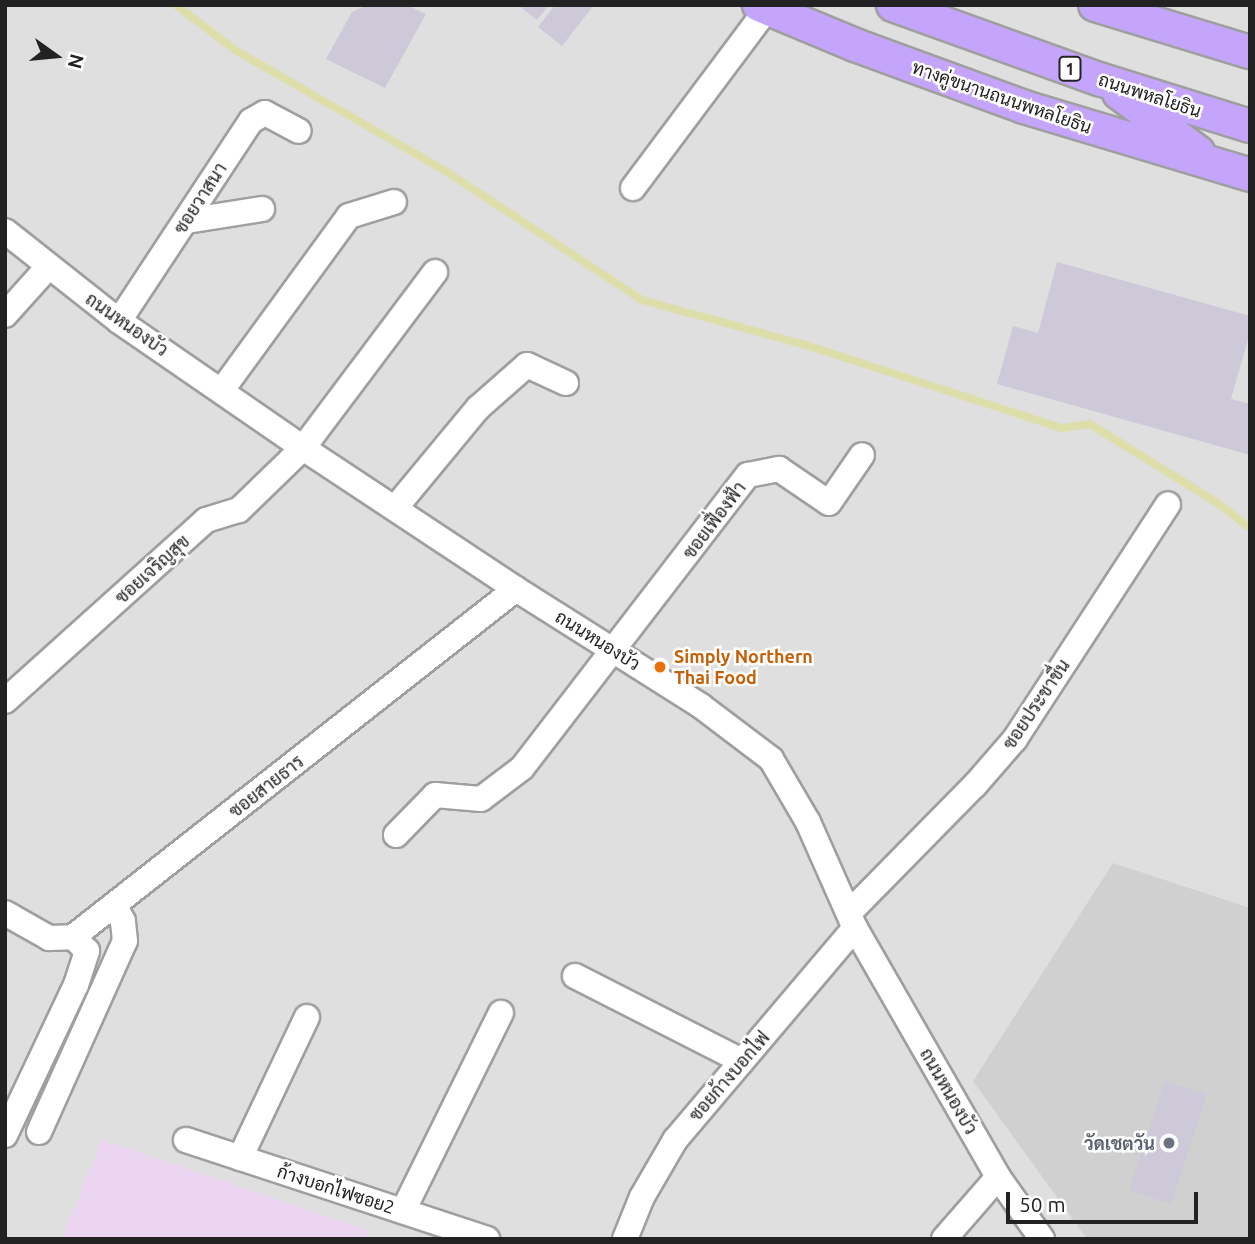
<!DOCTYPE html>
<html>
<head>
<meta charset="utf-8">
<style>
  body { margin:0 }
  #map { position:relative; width:1255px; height:1244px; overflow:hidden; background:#ede9f2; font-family:Ubuntu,Sarabun,sans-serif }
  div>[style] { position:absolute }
  .residential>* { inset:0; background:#dfdfe0; transform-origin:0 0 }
  .religious>* { inset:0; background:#d0d0d0 }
  .farmland>* { inset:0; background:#ecd5f0 }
  .stream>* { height:8px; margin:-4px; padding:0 4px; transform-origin:4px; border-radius:4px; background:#dddeaa }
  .building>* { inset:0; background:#cdc9d9; transform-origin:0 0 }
  .roads { filter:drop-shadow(2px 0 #9f9f9f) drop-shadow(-2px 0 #9f9f9f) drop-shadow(0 2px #9f9f9f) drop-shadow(0 -2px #9f9f9f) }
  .minor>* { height:24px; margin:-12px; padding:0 12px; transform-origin:12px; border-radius:12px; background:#fff }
  .major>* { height:32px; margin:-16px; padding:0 16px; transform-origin:16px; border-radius:16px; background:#c4a5fb }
  .dots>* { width:19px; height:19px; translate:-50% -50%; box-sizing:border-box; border:4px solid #fff; border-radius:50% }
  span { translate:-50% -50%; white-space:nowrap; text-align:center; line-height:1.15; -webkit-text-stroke:5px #fff; paint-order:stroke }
  .shield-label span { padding:2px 5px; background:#fff; border:2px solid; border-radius:5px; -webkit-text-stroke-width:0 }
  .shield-label { font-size:16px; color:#222; font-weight:700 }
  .street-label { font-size:18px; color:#222 }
  .food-label { font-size:18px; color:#c56008; font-weight:700 }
  .left { translate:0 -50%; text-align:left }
  .worship-label { font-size:18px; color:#5b616d; font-weight:700 }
  .right { translate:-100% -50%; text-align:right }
  .frame { position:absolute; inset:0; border:7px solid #222; pointer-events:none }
  .north { position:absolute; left:21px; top:21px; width:70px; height:70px; -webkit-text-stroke:5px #fff; paint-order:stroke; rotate:105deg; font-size:19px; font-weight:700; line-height:28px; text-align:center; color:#222 }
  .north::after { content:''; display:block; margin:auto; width:24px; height:32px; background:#222; clip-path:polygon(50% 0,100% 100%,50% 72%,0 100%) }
  .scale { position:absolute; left:1006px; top:1192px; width:192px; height:32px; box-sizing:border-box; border:4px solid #222; border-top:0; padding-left:9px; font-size:21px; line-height:24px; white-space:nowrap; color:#222; -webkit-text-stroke:5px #fff; paint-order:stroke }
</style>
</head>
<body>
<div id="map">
  <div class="residential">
    <i style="left:5px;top:5px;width:1245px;height:1234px"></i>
  </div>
  <div class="religious">
    <i style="clip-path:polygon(1113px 863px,1250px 908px,1250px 1239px,1087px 1239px,973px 1081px)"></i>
  </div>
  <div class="farmland">
    <i style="clip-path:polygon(102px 1140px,368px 1230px,366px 1239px,62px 1239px)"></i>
  </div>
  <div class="stream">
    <i style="left:176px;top:5px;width:74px;rotate:37.3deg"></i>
    <i style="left:235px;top:50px;width:245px;rotate:29.9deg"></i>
    <i style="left:447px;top:172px;width:233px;rotate:33.3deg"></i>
    <i style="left:642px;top:300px;width:173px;rotate:15.4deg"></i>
    <i style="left:809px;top:346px;width:266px;rotate:18deg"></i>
    <i style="left:1062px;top:428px;width:28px;rotate:-8deg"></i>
    <i style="left:1090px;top:424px;width:148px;rotate:31.8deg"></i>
    <i style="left:1216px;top:502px;width:43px;rotate:37.4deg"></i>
  </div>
  <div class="building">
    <i style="clip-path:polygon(367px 5px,407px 5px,426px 14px,385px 88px,326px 59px,352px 12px)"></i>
    <i style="clip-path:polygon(518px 5px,549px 5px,537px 20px)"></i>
    <i style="clip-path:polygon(555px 5px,594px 5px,562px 46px,538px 27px)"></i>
    <i style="clip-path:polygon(1057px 262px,1250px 316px,1250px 333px,1231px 399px,1250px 404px,1250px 455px,997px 384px,1013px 326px,1038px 333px)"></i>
    <i style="left:1165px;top:1081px;width:44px;height:115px;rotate:18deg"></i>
  </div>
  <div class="roads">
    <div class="minor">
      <i style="left:633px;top:188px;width:224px;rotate:-53.2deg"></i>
      <i style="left:186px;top:221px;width:77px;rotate:-9deg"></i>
      <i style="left:5px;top:231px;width:145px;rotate:38.3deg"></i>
      <i style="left:119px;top:321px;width:224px;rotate:34.6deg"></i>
      <i style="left:303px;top:448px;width:255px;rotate:33.5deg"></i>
      <i style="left:516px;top:589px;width:219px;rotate:32.3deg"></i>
      <i style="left:701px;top:706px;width:88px;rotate:37.1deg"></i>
      <i style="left:771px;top:759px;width:73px;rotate:59.6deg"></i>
      <i style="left:808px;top:822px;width:116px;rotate:66.1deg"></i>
      <i style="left:855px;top:928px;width:287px;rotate:60.1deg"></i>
      <i style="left:998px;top:1177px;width:76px;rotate:54.6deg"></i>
      <i style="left:5px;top:315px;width:64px;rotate:-48.1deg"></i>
      <i style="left:119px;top:321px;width:240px;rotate:-56.6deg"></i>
      <i style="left:251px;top:121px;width:16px;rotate:-30deg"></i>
      <i style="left:265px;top:113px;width:38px;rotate:28deg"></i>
      <i style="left:222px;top:390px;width:215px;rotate:-53.9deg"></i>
      <i style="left:349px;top:216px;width:47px;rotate:-17.3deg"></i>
      <i style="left:396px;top:507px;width:129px;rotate:-50.4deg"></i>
      <i style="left:478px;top:408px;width:65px;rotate:-41.3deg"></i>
      <i style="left:527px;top:365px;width:43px;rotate:24.8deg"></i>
      <i style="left:5px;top:701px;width:270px;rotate:-42deg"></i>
      <i style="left:206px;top:520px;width:34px;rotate:-17deg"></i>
      <i style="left:239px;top:510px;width:89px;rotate:-44.1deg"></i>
      <i style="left:303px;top:448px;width:220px;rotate:-53.1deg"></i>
      <i style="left:396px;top:835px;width:56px;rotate:-45.7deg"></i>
      <i style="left:435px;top:795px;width:46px;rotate:5deg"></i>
      <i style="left:481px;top:799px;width:51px;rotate:-37.1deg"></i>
      <i style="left:522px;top:768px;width:370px;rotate:-52.4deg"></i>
      <i style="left:748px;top:475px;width:32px;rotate:-11deg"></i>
      <i style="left:779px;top:469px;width:60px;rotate:34.2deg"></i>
      <i style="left:829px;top:503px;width:58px;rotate:-55.5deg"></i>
      <i style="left:5px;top:913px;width:51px;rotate:29.6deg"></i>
      <i style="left:49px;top:938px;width:24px;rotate:-2deg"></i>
      <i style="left:73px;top:937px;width:563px;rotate:-38.15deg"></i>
      <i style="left:849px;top:913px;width:180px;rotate:-45.5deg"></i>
      <i style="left:975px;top:785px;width:61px;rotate:-49deg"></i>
      <i style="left:1015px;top:739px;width:280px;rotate:-56.9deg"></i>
      <i style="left:575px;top:976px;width:187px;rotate:27deg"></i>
      <i style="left:39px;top:1132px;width:209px;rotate:-65.8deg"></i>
      <i style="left:125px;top:941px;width:20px;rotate:-96deg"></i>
      <i style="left:123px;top:921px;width:18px;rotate:-119deg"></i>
      <i style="left:5px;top:1135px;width:166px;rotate:-64.7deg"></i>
      <i style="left:76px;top:985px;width:36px;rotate:-72deg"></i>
      <i style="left:87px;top:951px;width:20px;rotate:-135deg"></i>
      <i style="left:186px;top:1140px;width:317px;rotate:18.2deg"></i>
      <i style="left:240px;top:1158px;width:156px;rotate:-64.6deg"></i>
      <i style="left:403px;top:1211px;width:221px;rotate:-63.7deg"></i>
      <i style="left:625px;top:1239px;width:45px;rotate:-68deg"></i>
      <i style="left:642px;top:1197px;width:66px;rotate:-59.9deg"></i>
      <i style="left:675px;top:1140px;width:278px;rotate:-49.7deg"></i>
      <i style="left:944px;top:1239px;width:82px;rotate:-48.9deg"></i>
    </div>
    <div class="major">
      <i style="left:759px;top:5px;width:104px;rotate:22.6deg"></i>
      <i style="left:855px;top:45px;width:180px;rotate:20.1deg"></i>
      <i style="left:1024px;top:107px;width:236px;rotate:16.7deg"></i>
      <i style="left:893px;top:5px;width:219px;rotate:19.8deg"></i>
      <i style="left:1099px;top:79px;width:158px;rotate:17.3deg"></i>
      <i style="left:1095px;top:5px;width:162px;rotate:16.9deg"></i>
      <i style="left:1119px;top:93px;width:99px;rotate:36.8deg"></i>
    </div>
  </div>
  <div class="dots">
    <i style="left:660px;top:667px;background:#e8710a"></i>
    <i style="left:1169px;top:1143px;background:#6b7280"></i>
  </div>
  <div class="shield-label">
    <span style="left:1070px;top:69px">1</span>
  </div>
  <div class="street-label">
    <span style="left:1150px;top:95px;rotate:18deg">ถนนพหลโยธิน</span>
    <span style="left:1002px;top:97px;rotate:19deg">ทางคู่ขนานถนนพหลโยธิน</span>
    <span style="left:200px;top:198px;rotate:-57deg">ซอยวาสนา</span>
    <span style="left:127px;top:324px;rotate:35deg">ถนนหนองบัว</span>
    <span style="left:714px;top:520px;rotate:-53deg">ซอยเฟื่องฟ้า</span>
    <span style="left:152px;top:569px;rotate:-42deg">ซอยเจริญสุข</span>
    <span style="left:598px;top:640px;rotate:32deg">ถนนหนองบัว</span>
    <span style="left:1036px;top:704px;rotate:-56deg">ซอยประชาชื่น</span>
    <span style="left:266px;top:786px;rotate:-38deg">ซอยสายธาร</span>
    <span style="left:729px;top:1076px;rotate:-49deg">ซอยก้างบอกไฟ</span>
    <span style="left:949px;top:1091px;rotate:60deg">ถนนหนองบัว</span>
    <span style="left:336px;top:1189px;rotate:18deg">ก้างบอกไฟซอย2</span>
  </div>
  <div class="food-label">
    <span class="left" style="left:674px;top:667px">Simply Northern<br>Thai Food</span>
  </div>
  <div class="worship-label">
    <span class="right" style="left:1155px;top:1143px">วัดเชตวัน</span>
  </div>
  <div class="frame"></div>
  <div class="north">N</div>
  <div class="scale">50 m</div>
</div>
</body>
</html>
